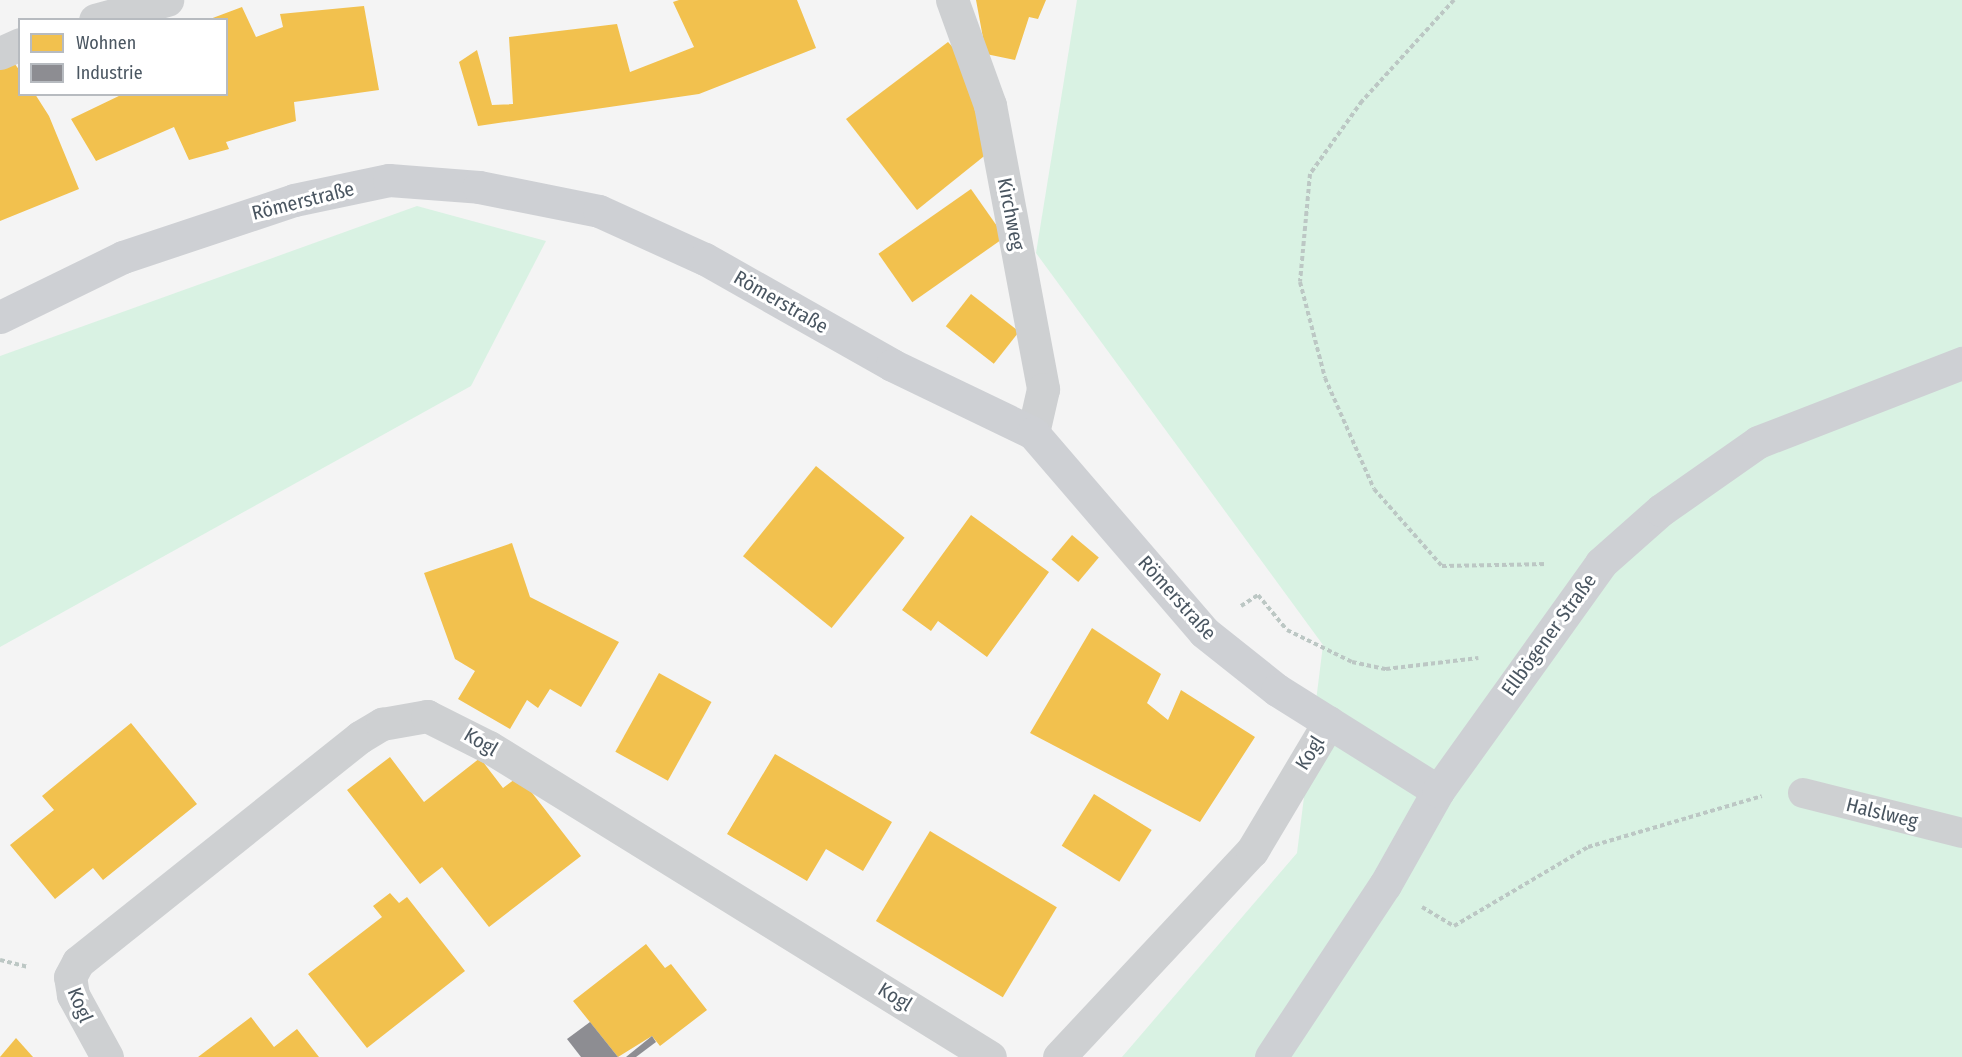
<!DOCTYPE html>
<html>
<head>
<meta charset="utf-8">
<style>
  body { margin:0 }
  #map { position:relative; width:1962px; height:1057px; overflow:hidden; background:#f4f4f4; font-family:"Fira Sans Condensed",sans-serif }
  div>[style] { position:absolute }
  .green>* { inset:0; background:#d9f2e3 }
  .homes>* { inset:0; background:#f2c14e; transform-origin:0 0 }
  .industry>* { inset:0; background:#8d8d92 }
  .path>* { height:4px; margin-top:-2px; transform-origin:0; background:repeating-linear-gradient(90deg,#bcc7c4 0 4.5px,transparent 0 7.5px) }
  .lane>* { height:30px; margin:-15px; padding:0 15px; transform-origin:15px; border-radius:15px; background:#ced0d2 }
  .street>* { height:33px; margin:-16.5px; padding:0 16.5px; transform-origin:16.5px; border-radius:16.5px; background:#ced0d2 }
  .secondary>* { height:33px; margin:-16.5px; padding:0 16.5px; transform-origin:16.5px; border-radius:16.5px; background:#ced0d4 }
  span { translate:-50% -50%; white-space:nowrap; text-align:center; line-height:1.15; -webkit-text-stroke:6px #fff; paint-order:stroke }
  .street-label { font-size:20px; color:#4a5661 }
  .legend { position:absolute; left:18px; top:18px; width:210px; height:78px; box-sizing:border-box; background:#fff; border:2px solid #b7bbc0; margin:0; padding:8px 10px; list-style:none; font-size:18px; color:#4a5661 }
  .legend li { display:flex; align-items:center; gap:12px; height:30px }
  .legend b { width:30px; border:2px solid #b7bbc0 }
</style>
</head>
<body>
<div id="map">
  <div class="green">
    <i style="clip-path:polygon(1077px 0,1962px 0,1962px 1057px,1122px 1057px,1297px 853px,1323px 645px,1036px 253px)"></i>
    <i style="clip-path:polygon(417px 206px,546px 241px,471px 386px,0 647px,0 356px)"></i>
  </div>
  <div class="homes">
    <i style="clip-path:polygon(679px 0,797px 0,816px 48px,699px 94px,478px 126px,459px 62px,477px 50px,492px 105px,513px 104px,509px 37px,617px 24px,630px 72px,694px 47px,673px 2px)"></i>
    <i style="clip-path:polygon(976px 0,1046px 0,1038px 19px,1029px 17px,1015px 60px,986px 54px)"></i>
    <i style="clip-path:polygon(364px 6px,379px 90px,294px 102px,296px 121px,226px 142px,229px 149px,189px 160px,174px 127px,96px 161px,71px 119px,123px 94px,226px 94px,226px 20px,210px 19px,242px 7px,256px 37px,283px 27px,280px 14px)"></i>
    <i style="clip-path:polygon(948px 42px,958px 53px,988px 153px,917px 210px,846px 119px)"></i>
    <i style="clip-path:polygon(12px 60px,20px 71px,20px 94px,35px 94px,49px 116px,79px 189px,0 221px,0 65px)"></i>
    <i style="left:971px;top:189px;width:59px;height:113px;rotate:55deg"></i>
    <i style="left:971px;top:294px;width:61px;height:41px;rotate:38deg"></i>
    <i style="left:816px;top:466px;width:114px;height:116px;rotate:39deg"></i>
    <i style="clip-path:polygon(971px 515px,1049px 572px,987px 657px,938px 621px,931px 631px,902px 610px)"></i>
    <i style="left:1072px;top:535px;width:35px;height:32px;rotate:40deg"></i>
    <i style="clip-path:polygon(512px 543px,530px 597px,619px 642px,581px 707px,550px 689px,538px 708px,527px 700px,510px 729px,458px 699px,475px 671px,455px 659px,424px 573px)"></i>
    <i style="clip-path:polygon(1092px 628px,1161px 674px,1147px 703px,1168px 720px,1181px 690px,1255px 737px,1200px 822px,1030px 733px)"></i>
    <i style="left:659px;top:673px;width:60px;height:90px;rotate:29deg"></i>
    <i style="clip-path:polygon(131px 723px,197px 804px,103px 880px,93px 868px,55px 899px,10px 845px,54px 810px,42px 796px)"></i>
    <i style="clip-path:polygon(775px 754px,892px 822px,863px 871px,826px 849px,807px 881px,727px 834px)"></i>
    <i style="clip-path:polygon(390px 757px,424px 802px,480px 758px,503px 788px,519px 776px,581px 856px,489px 927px,442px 867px,420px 884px,347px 790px)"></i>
    <i style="left:1094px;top:794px;width:68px;height:61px;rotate:32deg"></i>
    <i style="left:930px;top:831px;width:148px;height:105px;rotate:31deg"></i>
    <i style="clip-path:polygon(390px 893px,399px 903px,407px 897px,465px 971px,367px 1048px,308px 974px,382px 917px,373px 906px)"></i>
    <i style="clip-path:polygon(646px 944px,665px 968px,671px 964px,707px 1010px,660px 1046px,652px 1036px,618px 1057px,573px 1001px)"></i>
    <i style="clip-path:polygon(251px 1017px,274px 1047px,297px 1029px,319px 1057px,198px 1057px)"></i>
    <i style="clip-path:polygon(16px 1038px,33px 1057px,0 1057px)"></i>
  </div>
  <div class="industry">
    <i style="clip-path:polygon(590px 1022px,618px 1057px,581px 1057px,567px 1039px)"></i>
    <i style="clip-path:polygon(652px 1036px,656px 1042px,636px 1057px,626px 1057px)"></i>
  </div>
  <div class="path">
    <i style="left:1454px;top:0;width:137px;rotate:132.3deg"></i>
    <i style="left:1362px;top:101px;width:90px;rotate:125.5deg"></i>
    <i style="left:1310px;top:174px;width:108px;rotate:95.3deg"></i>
    <i style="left:1300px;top:282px;width:99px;rotate:75.4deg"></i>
    <i style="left:1325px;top:378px;width:121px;rotate:66.2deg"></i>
    <i style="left:1374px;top:489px;width:103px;rotate:48.6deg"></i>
    <i style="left:1442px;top:566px;width:104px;rotate:-1.1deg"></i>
    <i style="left:1241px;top:606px;width:20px;rotate:-33deg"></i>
    <i style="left:1258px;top:595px;width:45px;rotate:50.4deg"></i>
    <i style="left:1287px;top:630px;width:72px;rotate:26.2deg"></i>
    <i style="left:1352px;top:662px;width:35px;rotate:12deg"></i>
    <i style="left:1386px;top:669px;width:93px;rotate:-6.8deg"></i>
    <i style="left:1422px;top:907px;width:37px;rotate:31deg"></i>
    <i style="left:1454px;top:926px;width:156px;rotate:-30.5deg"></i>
    <i style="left:1588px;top:847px;width:181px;rotate:-16.3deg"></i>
    <i style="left:0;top:960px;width:29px;rotate:14deg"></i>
  </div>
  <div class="lane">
    <i style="left:1803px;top:793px;width:164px;rotate:14.1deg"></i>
  </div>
  <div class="street">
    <i style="left:952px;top:0;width:112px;rotate:70.1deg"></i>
    <i style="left:990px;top:105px;width:289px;rotate:79.4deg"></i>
    <i style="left:1043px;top:389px;width:45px;rotate:102.8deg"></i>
    <i style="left:95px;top:20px;width:75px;rotate:-15.5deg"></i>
    <i style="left:0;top:53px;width:22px;rotate:-24deg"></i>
    <i style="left:107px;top:1057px;width:71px;rotate:-118.7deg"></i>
    <i style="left:73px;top:995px;width:18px;rotate:-99deg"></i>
    <i style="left:70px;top:977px;width:17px;rotate:-62deg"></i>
    <i style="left:78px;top:962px;width:361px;rotate:-38.6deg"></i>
    <i style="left:360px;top:737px;width:26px;rotate:-31deg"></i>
    <i style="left:382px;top:724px;width:46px;rotate:-10.1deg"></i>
    <i style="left:427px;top:716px;width:69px;rotate:26.6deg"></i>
    <i style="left:489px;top:747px;width:589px;rotate:31.75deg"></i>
    <i style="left:1059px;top:1057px;width:282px;rotate:-46.9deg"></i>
    <i style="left:1252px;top:851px;width:150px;rotate:-59.2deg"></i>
  </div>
  <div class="secondary">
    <i style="left:0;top:317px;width:137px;rotate:-26deg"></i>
    <i style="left:123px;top:257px;width:180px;rotate:-18.4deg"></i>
    <i style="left:294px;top:200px;width:97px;rotate:-11.9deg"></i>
    <i style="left:389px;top:180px;width:90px;rotate:4.4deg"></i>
    <i style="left:479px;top:187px;width:122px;rotate:11.3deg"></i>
    <i style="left:599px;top:211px;width:116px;rotate:24.4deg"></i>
    <i style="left:705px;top:259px;width:215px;rotate:29.5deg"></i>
    <i style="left:892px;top:365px;width:157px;rotate:25.7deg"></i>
    <i style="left:1033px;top:433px;width:262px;rotate:49.3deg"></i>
    <i style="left:1204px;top:632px;width:93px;rotate:38.5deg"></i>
    <i style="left:1277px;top:690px;width:190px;rotate:32.1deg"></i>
    <i style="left:1271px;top:1057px;width:206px;rotate:-56.5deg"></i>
    <i style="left:1385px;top:885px;width:108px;rotate:-60.6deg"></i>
    <i style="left:1438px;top:791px;width:280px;rotate:-54.4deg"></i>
    <i style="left:1601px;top:563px;width:80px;rotate:-41.5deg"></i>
    <i style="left:1661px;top:510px;width:118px;rotate:-35deg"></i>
    <i style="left:1758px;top:442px;width:219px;rotate:-21.2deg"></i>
  </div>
  <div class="street-label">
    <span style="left:303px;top:201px;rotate:-14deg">Römerstraße</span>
    <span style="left:1011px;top:214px;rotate:79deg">Kirchweg</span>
    <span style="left:781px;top:302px;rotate:30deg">Römerstraße</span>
    <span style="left:1177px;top:598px;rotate:48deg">Römerstraße</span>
    <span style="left:1549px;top:635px;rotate:-54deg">Ellbögener Straße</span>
    <span style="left:481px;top:742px;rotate:31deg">Kogl</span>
    <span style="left:1310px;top:753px;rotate:-58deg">Kogl</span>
    <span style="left:1882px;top:813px;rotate:14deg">Halslweg</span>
    <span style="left:895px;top:997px;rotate:32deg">Kogl</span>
    <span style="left:80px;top:1005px;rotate:68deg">Kogl</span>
  </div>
  <ul class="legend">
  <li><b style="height:16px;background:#f2c14e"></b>Wohnen</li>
  <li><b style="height:16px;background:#8d8d92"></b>Industrie</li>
  </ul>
</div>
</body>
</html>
